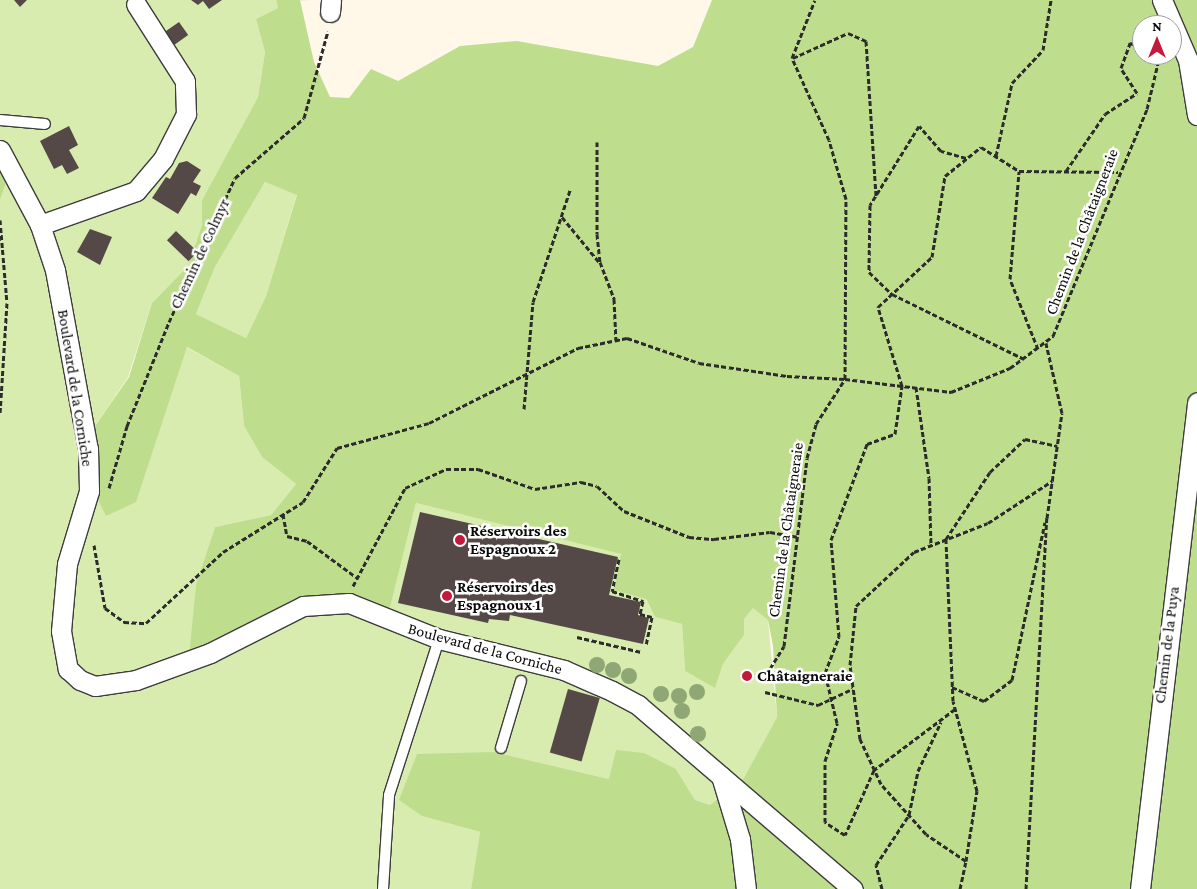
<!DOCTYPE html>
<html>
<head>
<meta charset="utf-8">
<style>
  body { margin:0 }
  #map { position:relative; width:1197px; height:889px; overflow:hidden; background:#fff7e8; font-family:"Crimson Pro",serif }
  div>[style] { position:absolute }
  .green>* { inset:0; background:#d8ecaf }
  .forest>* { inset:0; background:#bede8d }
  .building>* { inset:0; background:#544946; transform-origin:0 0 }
  .path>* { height:3px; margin-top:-1.5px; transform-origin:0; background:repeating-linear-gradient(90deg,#2c2c2c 0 5px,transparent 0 7.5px) }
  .roads { filter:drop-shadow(1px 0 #3d3d3d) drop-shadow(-1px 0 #3d3d3d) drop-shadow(0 1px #3d3d3d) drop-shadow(0 -1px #3d3d3d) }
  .service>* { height:10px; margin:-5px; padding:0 5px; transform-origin:5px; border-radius:5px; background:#fff }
  .minor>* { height:19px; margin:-9.5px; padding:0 9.5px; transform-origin:9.5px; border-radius:9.5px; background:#fff }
  .trees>* { width:16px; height:16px; margin:-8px; border-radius:50%; background:#8fa775 }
  .dots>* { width:14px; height:14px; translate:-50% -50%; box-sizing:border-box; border:2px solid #fff; border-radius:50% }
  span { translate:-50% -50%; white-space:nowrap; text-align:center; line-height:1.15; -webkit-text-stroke:5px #fff; paint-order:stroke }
  .street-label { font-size:16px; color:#0a0a0a }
  .poi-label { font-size:16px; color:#0a0a0a; font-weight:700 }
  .left { translate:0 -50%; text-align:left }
  .north { position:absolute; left:1132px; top:15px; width:50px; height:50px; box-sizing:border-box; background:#fff; border:1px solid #9d9d9d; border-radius:50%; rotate:0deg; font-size:14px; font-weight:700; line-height:20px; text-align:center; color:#0a0a0a }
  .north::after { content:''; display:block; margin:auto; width:18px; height:22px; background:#c5183a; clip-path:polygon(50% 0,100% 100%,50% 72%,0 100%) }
</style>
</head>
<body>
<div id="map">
  <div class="green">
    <i style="clip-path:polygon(0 0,276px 0,278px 8px,256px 19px,265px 52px,258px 97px,202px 200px,202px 225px,188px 266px,152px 303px,128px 377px,93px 429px,98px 463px,94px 492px,162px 414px,186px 347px,239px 376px,244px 426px,262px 457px,296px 484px,271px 515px,215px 527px,196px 584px,190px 657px,264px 620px,362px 600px,390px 608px,416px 503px,622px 554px,655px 617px,682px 624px,685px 671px,715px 687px,723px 664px,744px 635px,744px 619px,753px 607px,768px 620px,777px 717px,744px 779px,710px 805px,695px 800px,676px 769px,609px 779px,494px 752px,422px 816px,480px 832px,471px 889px,0 889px,0 200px,6px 183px,0 171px)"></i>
    <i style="clip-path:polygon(265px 182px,297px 194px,266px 296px,246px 338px,196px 314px,215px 267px)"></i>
    <i style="clip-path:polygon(663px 887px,785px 887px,787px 889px,645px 889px)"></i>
  </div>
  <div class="forest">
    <i style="clip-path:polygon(evenodd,276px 0,300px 0,314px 62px,330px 97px,349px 98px,371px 69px,398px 81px,460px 46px,517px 41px,658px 66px,693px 47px,712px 0,1197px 0,1197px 889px,471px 889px,480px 832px,422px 816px,399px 800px,417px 754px,494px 752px,609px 779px,616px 750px,644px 753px,676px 769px,695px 800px,710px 805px,744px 778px,777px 717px,773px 646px,768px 620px,753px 608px,744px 619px,744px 635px,723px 664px,715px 688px,685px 671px,682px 624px,655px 617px,646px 599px,614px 590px,621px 554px,416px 503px,390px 608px,362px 600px,300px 600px,189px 657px,196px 584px,215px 527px,271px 515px,296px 484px,262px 457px,244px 426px,239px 376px,187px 347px,136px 502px,106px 516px,94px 492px,98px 463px,93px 429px,129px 377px,152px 303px,188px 266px,202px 225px,202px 200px,258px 97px,265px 52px,256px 19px,278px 8px,276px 0,1142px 25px,1172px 25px,1172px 55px,1142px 55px,1142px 25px,276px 0,265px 182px,297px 195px,266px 296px,246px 338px,196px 314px,215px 267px,265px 182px)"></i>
    <i style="clip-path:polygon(0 171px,6px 183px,0 200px)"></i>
  </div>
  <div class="building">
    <i style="clip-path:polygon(14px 0,27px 0,20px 7px)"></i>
    <i style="clip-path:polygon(191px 0,222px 0,209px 9px,203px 1px,198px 5px)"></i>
    <i style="left:179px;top:22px;width:16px;height:18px;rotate:55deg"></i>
    <i style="clip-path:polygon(69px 126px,78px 145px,69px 150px,79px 168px,67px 174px,62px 165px,54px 169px,40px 141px)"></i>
    <i style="clip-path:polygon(187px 161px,201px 170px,193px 182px,201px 186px,196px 196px,191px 193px,178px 214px,152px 198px,166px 177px,170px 179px,179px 163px)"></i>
    <i style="clip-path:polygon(90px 229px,112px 237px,100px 265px,77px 252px)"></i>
    <i style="left:176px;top:231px;width:30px;height:13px;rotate:44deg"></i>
    <i style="clip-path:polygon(420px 512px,618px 557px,609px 595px,641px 602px,638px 615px,649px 618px,643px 644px,510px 615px,509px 621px,489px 619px,488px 623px,398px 603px)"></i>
    <i style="left:568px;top:689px;width:33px;height:66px;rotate:16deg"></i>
  </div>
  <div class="path">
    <i style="left:793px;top:58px;width:60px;rotate:-24.4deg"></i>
    <i style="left:848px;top:33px;width:20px;rotate:24deg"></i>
    <i style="left:866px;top:41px;width:155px;rotate:86.3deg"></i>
    <i style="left:597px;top:142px;width:92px;rotate:90deg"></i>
    <i style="left:597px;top:234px;width:28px;rotate:84deg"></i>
    <i style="left:600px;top:262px;width:40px;rotate:69deg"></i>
    <i style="left:614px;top:299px;width:42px;rotate:87.3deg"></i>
    <i style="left:996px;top:156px;width:75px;rotate:-77.6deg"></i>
    <i style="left:1012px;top:83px;width:45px;rotate:-46.8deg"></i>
    <i style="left:1043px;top:50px;width:51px;rotate:-80.9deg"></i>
    <i style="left:966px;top:158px;width:26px;rotate:-164deg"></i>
    <i style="left:941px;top:151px;width:33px;rotate:-131deg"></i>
    <i style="left:919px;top:126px;width:93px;rotate:121.8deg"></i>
    <i style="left:870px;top:205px;width:67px;rotate:90.9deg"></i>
    <i style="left:869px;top:272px;width:32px;rotate:44deg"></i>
    <i style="left:892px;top:294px;width:147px;rotate:26.2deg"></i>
    <i style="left:1066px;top:171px;width:69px;rotate:-55.6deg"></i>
    <i style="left:1105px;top:114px;width:38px;rotate:-33deg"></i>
    <i style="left:1137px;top:93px;width:30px;rotate:-123deg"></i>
    <i style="left:1121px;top:68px;width:27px;rotate:-70deg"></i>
    <i style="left:1130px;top:43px;width:13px;rotate:18deg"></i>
    <i style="left:562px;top:217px;width:58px;rotate:50.6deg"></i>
    <i style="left:0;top:220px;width:83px;rotate:85.2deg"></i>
    <i style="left:7px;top:303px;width:112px;rotate:93.6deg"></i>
    <i style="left:1038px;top:349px;width:75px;rotate:-111.8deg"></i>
    <i style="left:1010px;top:279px;width:108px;rotate:-85.2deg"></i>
    <i style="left:1019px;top:171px;width:99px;rotate:0.6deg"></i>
    <i style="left:916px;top:387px;width:92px;rotate:81.9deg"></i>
    <i style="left:929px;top:478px;width:67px;rotate:88.3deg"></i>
    <i style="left:524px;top:409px;width:107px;rotate:-85.2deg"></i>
    <i style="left:533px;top:302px;width:118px;rotate:-71.7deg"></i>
    <i style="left:109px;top:488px;width:65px;rotate:-73.8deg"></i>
    <i style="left:127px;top:426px;width:112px;rotate:-68deg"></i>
    <i style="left:169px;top:322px;width:158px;rotate:-65.4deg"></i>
    <i style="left:235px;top:178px;width:91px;rotate:-41deg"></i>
    <i style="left:304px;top:118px;width:90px;rotate:-74.6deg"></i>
    <i style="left:283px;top:514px;width:22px;rotate:80deg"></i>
    <i style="left:287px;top:536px;width:21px;rotate:14deg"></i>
    <i style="left:307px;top:541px;width:61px;rotate:36.3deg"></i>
    <i style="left:94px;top:545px;width:64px;rotate:80.1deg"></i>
    <i style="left:105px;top:608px;width:24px;rotate:36deg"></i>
    <i style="left:124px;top:622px;width:22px;rotate:3deg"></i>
    <i style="left:146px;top:623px;width:105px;rotate:-42.7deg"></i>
    <i style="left:223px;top:552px;width:94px;rotate:-32deg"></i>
    <i style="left:303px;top:502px;width:64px;rotate:-57.8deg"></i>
    <i style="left:337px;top:448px;width:95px;rotate:-15.2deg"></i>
    <i style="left:429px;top:423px;width:167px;rotate:-26.7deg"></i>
    <i style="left:578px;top:348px;width:50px;rotate:-11.5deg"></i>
    <i style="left:627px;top:338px;width:76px;rotate:19.1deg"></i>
    <i style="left:699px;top:363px;width:89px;rotate:8.4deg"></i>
    <i style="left:787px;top:376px;width:58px;rotate:3deg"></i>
    <i style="left:845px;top:379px;width:180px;rotate:-89.7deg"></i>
    <i style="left:846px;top:199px;width:61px;rotate:-106.1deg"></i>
    <i style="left:829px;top:140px;width:90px;rotate:-114.3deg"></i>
    <i style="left:792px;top:58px;width:62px;rotate:-68.4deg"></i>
    <i style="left:619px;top:559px;width:33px;rotate:102deg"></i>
    <i style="left:612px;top:591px;width:33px;rotate:18deg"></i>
    <i style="left:643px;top:601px;width:13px;rotate:103deg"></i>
    <i style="left:640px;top:614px;width:12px;rotate:14deg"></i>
    <i style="left:652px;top:617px;width:29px;rotate:102deg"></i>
    <i style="left:353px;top:586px;width:111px;rotate:-62deg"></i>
    <i style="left:405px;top:488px;width:45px;rotate:-24.9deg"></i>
    <i style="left:446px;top:469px;width:32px"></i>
    <i style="left:478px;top:469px;width:60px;rotate:19.3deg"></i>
    <i style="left:535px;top:489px;width:47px;rotate:-8.7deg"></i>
    <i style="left:581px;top:482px;width:16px;rotate:14deg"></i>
    <i style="left:597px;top:486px;width:37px;rotate:43deg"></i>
    <i style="left:624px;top:511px;width:70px;rotate:21.8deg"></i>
    <i style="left:689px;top:537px;width:25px;rotate:5deg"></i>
    <i style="left:714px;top:539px;width:56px;rotate:-7.1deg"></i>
    <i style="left:770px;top:532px;width:29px;rotate:10deg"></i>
    <i style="left:577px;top:637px;width:66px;rotate:13.2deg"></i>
    <i style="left:766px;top:675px;width:34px;rotate:-58deg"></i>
    <i style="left:784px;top:646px;width:189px;rotate:-83deg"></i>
    <i style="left:807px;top:458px;width:35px;rotate:-75deg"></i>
    <i style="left:816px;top:424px;width:54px;rotate:-57.2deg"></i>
    <i style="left:845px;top:379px;width:107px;rotate:7deg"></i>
    <i style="left:951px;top:392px;width:64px;rotate:-22.1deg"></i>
    <i style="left:1010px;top:368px;width:54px;rotate:-36.7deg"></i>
    <i style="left:1053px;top:336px;width:246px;rotate:-67.5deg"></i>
    <i style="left:1147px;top:109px;width:56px;rotate:-76.5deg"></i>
    <i style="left:952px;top:687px;width:35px;rotate:24deg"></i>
    <i style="left:984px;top:701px;width:35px;rotate:-37deg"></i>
    <i style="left:1012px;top:680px;width:161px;rotate:-78.2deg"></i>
    <i style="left:765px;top:692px;width:55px;rotate:13.8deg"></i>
    <i style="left:818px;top:705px;width:38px;rotate:-25deg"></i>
    <i style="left:955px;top:709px;width:101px;rotate:143deg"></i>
    <i style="left:874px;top:770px;width:71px;rotate:114deg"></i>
    <i style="left:845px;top:835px;width:24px;rotate:-147deg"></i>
    <i style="left:825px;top:822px;width:61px;rotate:-90deg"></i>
    <i style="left:825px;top:761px;width:40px;rotate:-72deg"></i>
    <i style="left:837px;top:723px;width:51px;rotate:-103.5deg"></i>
    <i style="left:825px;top:673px;width:39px;rotate:-69deg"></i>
    <i style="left:839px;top:637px;width:97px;rotate:-94.7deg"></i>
    <i style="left:831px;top:540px;width:103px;rotate:-69.4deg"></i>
    <i style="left:867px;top:444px;width:30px;rotate:-20deg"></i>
    <i style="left:895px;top:434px;width:49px;rotate:-81.7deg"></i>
    <i style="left:902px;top:386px;width:83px;rotate:-106.9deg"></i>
    <i style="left:878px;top:307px;width:74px;rotate:-42.8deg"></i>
    <i style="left:932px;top:257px;width:82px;rotate:-80.9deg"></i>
    <i style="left:945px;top:176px;width:46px;rotate:-38.9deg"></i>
    <i style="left:981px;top:147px;width:45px;rotate:32.3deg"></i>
    <i style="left:966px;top:861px;width:71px;rotate:-81.1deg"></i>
    <i style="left:977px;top:791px;width:93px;rotate:-104.9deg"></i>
    <i style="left:953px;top:701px;width:162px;rotate:-92.5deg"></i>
    <i style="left:946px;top:539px;width:80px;rotate:-56.7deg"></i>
    <i style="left:990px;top:472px;width:48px;rotate:-43.3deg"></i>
    <i style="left:1025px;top:439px;width:33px;rotate:12deg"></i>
    <i style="left:882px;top:889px;width:25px;rotate:-104deg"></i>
    <i style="left:876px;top:865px;width:60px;rotate:-56.6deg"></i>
    <i style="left:909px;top:815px;width:45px;rotate:-78.4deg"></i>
    <i style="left:918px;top:771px;width:54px;rotate:-64.9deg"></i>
    <i style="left:960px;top:889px;width:29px;rotate:-78deg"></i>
    <i style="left:966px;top:861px;width:48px;rotate:-146deg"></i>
    <i style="left:926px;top:834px;width:67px;rotate:-132deg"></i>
    <i style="left:881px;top:784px;width:50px;rotate:-115deg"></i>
    <i style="left:860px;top:739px;width:75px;rotate:-97.7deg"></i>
    <i style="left:850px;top:665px;width:59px;rotate:-84.2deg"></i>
    <i style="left:856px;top:606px;width:79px;rotate:-43deg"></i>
    <i style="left:914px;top:552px;width:79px;rotate:-21.4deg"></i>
    <i style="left:988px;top:523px;width:77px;rotate:-33.3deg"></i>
    <i style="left:1026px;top:889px;width:372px;rotate:-86.8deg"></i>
    <i style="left:1047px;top:518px;width:106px;rotate:-81.9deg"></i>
    <i style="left:1062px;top:413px;width:72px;rotate:-102.9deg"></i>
  </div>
  <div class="roads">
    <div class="service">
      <i style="left:0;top:120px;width:45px;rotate:5.1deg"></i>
      <i style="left:501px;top:748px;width:70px;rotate:-73.4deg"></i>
      <i style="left:383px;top:889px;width:94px;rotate:-86.3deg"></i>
      <i style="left:389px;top:795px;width:164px;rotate:-72.2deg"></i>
    </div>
    <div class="minor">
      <i style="left:1162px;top:0;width:65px;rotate:66.6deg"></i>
      <i style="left:1188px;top:60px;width:56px;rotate:80.7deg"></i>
      <i style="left:330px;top:12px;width:12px;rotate:-85deg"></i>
      <i style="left:0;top:150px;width:85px;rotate:61.9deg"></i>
      <i style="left:40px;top:225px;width:47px;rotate:71.6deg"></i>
      <i style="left:55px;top:270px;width:182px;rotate:79.6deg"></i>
      <i style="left:88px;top:449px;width:42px;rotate:88.6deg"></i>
      <i style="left:89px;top:491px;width:76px;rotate:106.8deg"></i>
      <i style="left:67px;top:564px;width:67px;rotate:95.1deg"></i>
      <i style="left:61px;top:631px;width:39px;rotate:80deg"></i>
      <i style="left:68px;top:669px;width:16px;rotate:43deg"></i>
      <i style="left:80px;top:680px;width:16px;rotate:22deg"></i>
      <i style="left:95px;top:686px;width:41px;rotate:-8.3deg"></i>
      <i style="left:136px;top:680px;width:79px;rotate:-20deg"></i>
      <i style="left:210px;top:653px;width:104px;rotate:-26.8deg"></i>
      <i style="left:303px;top:606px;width:46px;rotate:-3.7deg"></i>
      <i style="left:349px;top:603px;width:97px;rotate:21.8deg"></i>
      <i style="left:439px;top:639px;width:129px;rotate:13.9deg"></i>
      <i style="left:564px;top:670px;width:52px;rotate:23.6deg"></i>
      <i style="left:612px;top:691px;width:30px;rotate:28deg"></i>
      <i style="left:638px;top:705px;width:283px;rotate:40.6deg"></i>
      <i style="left:40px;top:225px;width:102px;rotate:-19.5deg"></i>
      <i style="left:136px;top:191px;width:42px;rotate:-49.8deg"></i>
      <i style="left:163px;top:159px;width:51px;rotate:-62.9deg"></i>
      <i style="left:186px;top:114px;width:33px;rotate:-92deg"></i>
      <i style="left:185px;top:81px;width:91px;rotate:-122.5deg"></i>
      <i style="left:721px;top:776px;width:66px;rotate:73.2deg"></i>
      <i style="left:740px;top:839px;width:50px;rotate:83.2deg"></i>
      <i style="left:1140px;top:889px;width:490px;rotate:-83.3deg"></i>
    </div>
  </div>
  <div class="trees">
    <i style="left:597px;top:665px"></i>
    <i style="left:613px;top:670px"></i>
    <i style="left:629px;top:676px"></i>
    <i style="left:697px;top:692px"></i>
    <i style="left:661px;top:694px"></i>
    <i style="left:679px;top:696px"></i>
    <i style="left:682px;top:711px"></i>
    <i style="left:698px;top:734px"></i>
  </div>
  <div class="dots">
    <i style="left:460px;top:540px;background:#c5183a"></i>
    <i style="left:447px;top:596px;background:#c5183a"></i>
    <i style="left:747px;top:676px;background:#c5183a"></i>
  </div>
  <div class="street-label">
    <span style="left:1082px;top:232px;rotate:-69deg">Chemin de la Châtaigneraie</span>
    <span style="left:200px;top:254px;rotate:-65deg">Chemin de Colmyr</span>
    <span style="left:75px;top:388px;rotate:81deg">Boulevard de la Corniche</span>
    <span style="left:786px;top:530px;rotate:-82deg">Chemin de la Châtaigneraie</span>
    <span style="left:1167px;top:645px;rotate:-83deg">Chemin de la Puya</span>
    <span style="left:485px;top:649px;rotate:15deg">Boulevard de la Corniche</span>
  </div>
  <div class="poi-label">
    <span class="left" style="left:470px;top:540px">Réservoirs des<br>Espagnoux 2</span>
    <span class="left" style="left:457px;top:596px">Réservoirs des<br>Espagnoux 1</span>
    <span class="left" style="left:757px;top:676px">Châtaigneraie</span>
  </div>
  <div class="north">N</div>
</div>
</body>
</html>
